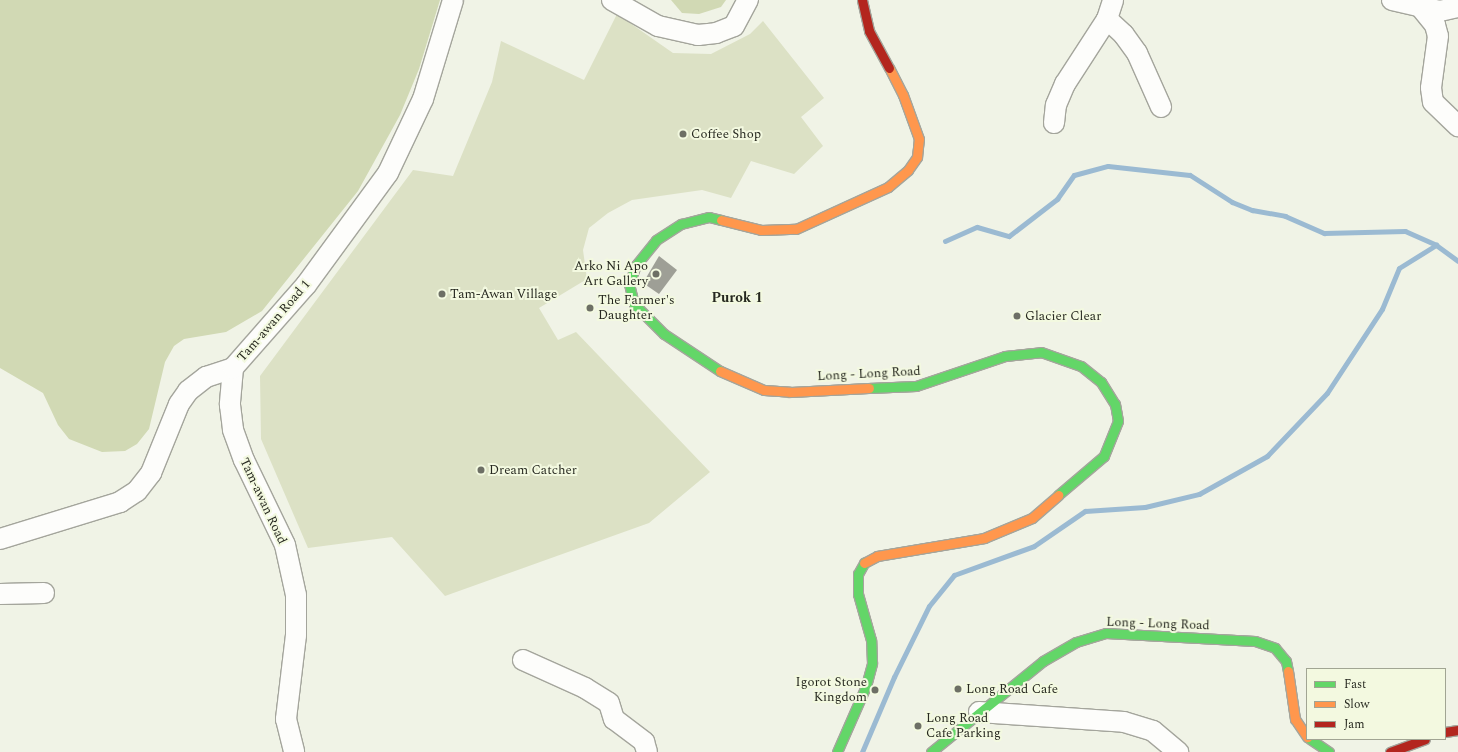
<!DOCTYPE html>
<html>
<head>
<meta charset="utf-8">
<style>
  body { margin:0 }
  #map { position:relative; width:1458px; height:752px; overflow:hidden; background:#f0f3e6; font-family:Spectral,serif }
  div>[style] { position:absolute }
  .green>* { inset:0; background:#dce1c5 }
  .forest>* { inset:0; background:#d1d9b4 }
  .stream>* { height:5px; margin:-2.5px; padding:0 2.5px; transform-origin:2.5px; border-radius:2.5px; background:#9bbad2 }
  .building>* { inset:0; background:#9e9f96 }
  .roads { filter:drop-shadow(1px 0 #a4a59c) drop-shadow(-1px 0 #a4a59c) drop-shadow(0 1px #a4a59c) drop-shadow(0 -1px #a4a59c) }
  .street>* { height:20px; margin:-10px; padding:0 10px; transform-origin:10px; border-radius:10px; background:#fdfdfb }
  .fast>* { height:9px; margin:-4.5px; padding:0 4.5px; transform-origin:4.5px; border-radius:4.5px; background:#63d668 }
  .slow>* { height:9px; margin:-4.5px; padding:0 4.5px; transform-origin:4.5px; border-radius:4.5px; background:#ff974d }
  .jam>* { height:9px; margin:-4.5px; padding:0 4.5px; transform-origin:4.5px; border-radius:4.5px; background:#b3261e }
  .dots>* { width:11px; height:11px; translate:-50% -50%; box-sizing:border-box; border:2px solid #f3f9e0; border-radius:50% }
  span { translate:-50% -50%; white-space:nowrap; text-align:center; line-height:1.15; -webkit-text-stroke:4px #f3f9e0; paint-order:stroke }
  .poi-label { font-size:13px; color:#26281f }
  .left { translate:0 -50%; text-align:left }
  .right { translate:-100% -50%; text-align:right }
  .street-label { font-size:13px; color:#26281f }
  .neighbourhood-label { font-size:14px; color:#26281f; font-weight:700 }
  .legend { position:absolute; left:1306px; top:668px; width:140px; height:72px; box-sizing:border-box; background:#f3f9e0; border:1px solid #a1a593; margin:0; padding:5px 7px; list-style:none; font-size:12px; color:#26281f }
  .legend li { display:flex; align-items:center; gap:8px; height:20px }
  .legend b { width:20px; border:1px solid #a1a593 }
</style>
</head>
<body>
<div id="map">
  <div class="green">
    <i style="clip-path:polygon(617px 14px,673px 53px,711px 54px,750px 34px,763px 21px,824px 98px,801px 117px,823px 146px,794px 174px,751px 161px,731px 198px,702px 190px,632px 200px,608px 213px,589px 228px,583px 250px,587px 279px,539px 308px,558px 340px,576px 332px,710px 472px,649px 523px,445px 596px,392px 537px,308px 548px,261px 439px,260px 376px,413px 170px,453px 176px,492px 82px,501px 41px,584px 80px)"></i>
  </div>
  <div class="forest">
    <i style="clip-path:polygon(0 0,440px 0,419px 69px,400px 115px,358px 191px,262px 311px,226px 332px,184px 339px,174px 346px,165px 362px,149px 429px,137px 444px,125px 451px,102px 452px,69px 439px,58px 425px,43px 393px,0 368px)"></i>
    <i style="clip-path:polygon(671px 0,726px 0,721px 7px,699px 14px,682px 13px)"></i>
  </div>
  <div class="stream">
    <i style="left:945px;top:241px;width:35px;rotate:-24deg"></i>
    <i style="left:977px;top:227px;width:33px;rotate:16deg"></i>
    <i style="left:1009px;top:236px;width:61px;rotate:-37.6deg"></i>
    <i style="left:1057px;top:199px;width:29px;rotate:-55deg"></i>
    <i style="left:1074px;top:175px;width:35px;rotate:-15deg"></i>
    <i style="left:1108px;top:166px;width:82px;rotate:6.3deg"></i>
    <i style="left:1190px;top:175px;width:50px;rotate:32.7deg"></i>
    <i style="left:1232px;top:202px;width:22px;rotate:22deg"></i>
    <i style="left:1252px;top:210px;width:34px;rotate:10deg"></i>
    <i style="left:1285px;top:216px;width:43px;rotate:23.6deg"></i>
    <i style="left:1324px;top:233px;width:81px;rotate:-1.4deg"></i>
    <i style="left:1405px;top:231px;width:34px;rotate:24deg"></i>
    <i style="left:1436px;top:245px;width:27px;rotate:36deg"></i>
    <i style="left:862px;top:752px;width:82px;rotate:-66.9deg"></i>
    <i style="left:894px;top:677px;width:79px;rotate:-63.8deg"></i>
    <i style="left:929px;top:606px;width:40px;rotate:-51deg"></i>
    <i style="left:954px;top:575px;width:85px;rotate:-19.9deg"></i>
    <i style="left:1034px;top:546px;width:62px;rotate:-34.5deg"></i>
    <i style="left:1085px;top:511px;width:60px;rotate:-3.8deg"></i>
    <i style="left:1145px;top:507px;width:56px;rotate:-13.5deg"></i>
    <i style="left:1199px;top:494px;width:78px;rotate:-29.2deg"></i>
    <i style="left:1267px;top:456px;width:87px;rotate:-46.4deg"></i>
    <i style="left:1327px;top:393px;width:100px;rotate:-56.8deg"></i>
    <i style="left:1382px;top:309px;width:44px;rotate:-67.5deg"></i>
    <i style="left:1399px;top:268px;width:44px;rotate:-31.9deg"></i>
  </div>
  <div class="building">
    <i style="clip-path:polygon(659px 256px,677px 270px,659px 294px,643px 283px)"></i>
  </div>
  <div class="roads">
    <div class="street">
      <i style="left:612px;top:0;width:53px;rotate:29.5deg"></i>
      <i style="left:658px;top:26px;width:41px;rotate:12.7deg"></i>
      <i style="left:698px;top:35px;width:18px;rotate:-6deg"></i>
      <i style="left:716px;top:33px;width:19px;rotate:-21deg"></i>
      <i style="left:734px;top:26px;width:30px;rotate:-62deg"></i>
      <i style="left:1392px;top:0;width:49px;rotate:12.9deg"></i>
      <i style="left:1440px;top:11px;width:18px;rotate:-13deg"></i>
      <i style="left:1422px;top:9px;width:21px;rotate:51deg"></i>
      <i style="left:1435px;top:25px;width:11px;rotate:75deg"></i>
      <i style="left:1438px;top:36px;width:52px;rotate:97.7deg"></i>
      <i style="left:1431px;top:88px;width:14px;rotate:82deg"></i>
      <i style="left:1433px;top:102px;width:35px;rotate:44deg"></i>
      <i style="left:1107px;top:19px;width:23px;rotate:43deg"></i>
      <i style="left:1124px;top:35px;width:22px;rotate:54deg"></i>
      <i style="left:1137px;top:53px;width:59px;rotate:66deg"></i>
      <i style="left:1054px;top:123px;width:18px;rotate:-84deg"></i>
      <i style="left:1056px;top:105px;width:23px;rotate:-67deg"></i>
      <i style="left:1065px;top:84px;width:77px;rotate:-57.1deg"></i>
      <i style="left:1107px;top:19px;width:20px;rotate:-72deg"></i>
      <i style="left:233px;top:368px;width:37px;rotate:95deg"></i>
      <i style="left:230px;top:405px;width:25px;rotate:83deg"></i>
      <i style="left:233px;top:430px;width:32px;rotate:70deg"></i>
      <i style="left:244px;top:460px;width:94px;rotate:64.2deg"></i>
      <i style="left:285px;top:545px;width:51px;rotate:77.6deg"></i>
      <i style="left:296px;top:595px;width:40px;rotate:90deg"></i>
      <i style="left:296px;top:635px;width:85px;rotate:96.8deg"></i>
      <i style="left:286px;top:719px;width:34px;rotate:76deg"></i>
      <i style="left:0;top:539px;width:126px;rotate:-17.1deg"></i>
      <i style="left:120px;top:502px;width:20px;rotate:-33deg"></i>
      <i style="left:137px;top:491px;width:23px;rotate:-52deg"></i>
      <i style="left:151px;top:473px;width:74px;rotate:-67.9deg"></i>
      <i style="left:179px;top:404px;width:16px;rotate:-55deg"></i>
      <i style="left:188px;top:391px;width:23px;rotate:-38deg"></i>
      <i style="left:206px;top:377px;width:28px;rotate:-18deg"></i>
      <i style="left:233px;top:368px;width:111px;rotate:-48.7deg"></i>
      <i style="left:306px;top:285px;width:139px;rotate:-53.8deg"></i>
      <i style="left:388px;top:173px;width:82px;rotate:-64.7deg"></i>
      <i style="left:423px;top:99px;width:103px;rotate:-73.1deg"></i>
      <i style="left:0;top:594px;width:44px;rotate:-1.3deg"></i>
      <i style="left:523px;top:660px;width:68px;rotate:24.3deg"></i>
      <i style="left:585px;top:688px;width:28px;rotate:32deg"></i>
      <i style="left:609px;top:703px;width:17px;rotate:73deg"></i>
      <i style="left:614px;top:719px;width:38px;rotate:37deg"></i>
      <i style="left:644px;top:742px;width:10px;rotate:73deg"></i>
      <i style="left:979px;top:712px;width:145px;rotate:3.9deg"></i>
      <i style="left:1124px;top:722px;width:30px;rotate:17deg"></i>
      <i style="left:1153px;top:731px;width:33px;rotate:40deg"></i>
    </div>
    <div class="fast">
      <i style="left:720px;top:371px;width:67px;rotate:-146.5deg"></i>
      <i style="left:664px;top:334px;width:42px;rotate:-135deg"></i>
      <i style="left:634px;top:304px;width:21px;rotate:-104deg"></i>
      <i style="left:629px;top:284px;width:20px;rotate:-70deg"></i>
      <i style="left:636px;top:265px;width:32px;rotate:-51deg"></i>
      <i style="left:656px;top:240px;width:30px;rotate:-33deg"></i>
      <i style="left:681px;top:224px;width:29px;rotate:-14deg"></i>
      <i style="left:709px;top:217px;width:12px;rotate:14deg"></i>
      <i style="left:869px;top:388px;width:47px;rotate:-2.4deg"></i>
      <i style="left:916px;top:386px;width:94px;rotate:-18.6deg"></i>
      <i style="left:1005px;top:356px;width:36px;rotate:-6deg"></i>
      <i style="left:1041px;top:352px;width:42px;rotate:19.3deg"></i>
      <i style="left:1081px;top:366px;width:26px;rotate:39deg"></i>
      <i style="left:1101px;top:382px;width:26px;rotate:58deg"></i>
      <i style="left:1115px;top:404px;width:17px;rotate:80deg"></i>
      <i style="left:1118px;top:421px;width:38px;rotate:112deg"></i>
      <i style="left:1104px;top:456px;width:60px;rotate:139.7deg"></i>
      <i style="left:1310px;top:739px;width:23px;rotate:34deg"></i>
      <i style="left:837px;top:752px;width:72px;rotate:-66.3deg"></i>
      <i style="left:866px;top:686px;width:24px;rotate:-75deg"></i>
      <i style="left:872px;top:663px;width:23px;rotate:-92deg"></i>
      <i style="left:871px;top:640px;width:48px;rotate:-105.8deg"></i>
      <i style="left:858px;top:594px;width:20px;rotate:-90deg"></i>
      <i style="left:858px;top:574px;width:13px;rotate:-61deg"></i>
      <i style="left:931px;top:752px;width:144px;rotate:-39.1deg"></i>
      <i style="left:1043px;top:661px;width:38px;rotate:-30deg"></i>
      <i style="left:1076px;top:642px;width:31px;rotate:-17deg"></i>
      <i style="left:1106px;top:633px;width:149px;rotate:3.1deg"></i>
      <i style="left:1255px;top:641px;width:21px;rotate:19deg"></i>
      <i style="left:1275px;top:648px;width:17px;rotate:50deg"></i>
      <i style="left:1286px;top:661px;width:10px;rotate:79deg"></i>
    </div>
    <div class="slow">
      <i style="left:721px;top:220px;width:41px;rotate:14deg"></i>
      <i style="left:761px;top:230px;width:35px;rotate:-2deg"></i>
      <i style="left:796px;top:229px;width:101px;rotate:-24.5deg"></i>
      <i style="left:888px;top:187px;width:26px;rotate:-40deg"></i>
      <i style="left:908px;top:170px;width:16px;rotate:-55deg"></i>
      <i style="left:917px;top:157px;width:18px;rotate:-84deg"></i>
      <i style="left:919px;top:139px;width:47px;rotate:-110deg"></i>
      <i style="left:903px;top:95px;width:30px;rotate:-117deg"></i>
      <i style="left:720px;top:371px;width:48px;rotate:23.4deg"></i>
      <i style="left:764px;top:390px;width:26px;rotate:4deg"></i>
      <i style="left:790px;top:392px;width:79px;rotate:-2.9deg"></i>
      <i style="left:864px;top:563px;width:15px;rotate:-28deg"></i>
      <i style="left:877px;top:556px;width:109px;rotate:-9.5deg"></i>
      <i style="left:984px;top:538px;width:52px;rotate:-22.6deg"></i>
      <i style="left:1032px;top:518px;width:35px;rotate:-41deg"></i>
      <i style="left:1288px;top:671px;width:49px;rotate:81.7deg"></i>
      <i style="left:1295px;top:719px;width:22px;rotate:56deg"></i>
    </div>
    <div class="jam">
      <i style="left:862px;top:0;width:32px;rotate:77deg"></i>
      <i style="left:869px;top:31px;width:42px;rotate:61.6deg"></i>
      <i style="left:1445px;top:732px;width:13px;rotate:-9deg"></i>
      <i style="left:1390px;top:752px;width:37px;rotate:-20deg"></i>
    </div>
  </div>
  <div class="dots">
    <i style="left:683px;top:134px;background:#6d6f65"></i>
    <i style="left:656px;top:274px;background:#6d6f65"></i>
    <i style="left:442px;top:294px;background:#6d6f65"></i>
    <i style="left:590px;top:308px;background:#6d6f65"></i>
    <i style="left:1017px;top:316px;background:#6d6f65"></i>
    <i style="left:481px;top:470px;background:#6d6f65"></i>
    <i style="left:958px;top:689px;background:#6d6f65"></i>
    <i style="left:875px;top:690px;background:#6d6f65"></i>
    <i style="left:918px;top:726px;background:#6d6f65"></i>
  </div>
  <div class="poi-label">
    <span class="left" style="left:691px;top:134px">Coffee Shop</span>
    <span class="right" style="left:648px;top:274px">Arko Ni Apo<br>Art Gallery</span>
    <span class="left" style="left:450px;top:294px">Tam-Awan Village</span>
    <span class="left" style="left:598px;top:308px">The Farmer's<br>Daughter</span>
    <span class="left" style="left:1025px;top:316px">Glacier Clear</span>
    <span class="left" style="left:489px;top:470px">Dream Catcher</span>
    <span class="right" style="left:867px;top:690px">Igorot Stone<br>Kingdom</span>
    <span class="left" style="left:966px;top:689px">Long Road Cafe</span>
    <span class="left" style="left:926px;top:726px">Long Road<br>Cafe Parking</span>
  </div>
  <div class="street-label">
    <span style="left:274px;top:321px;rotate:-49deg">Tam-awan Road 1</span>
    <span style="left:869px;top:374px;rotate:-3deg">Long - Long Road</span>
    <span style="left:263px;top:501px;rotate:65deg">Tam-awan Road</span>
    <span style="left:1158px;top:624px;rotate:2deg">Long - Long Road</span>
  </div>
  <div class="neighbourhood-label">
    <span style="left:737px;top:298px">Purok 1</span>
  </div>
  <ul class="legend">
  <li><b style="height:5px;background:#63d668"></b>Fast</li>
  <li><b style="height:5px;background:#ff974d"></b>Slow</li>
  <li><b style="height:5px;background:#b3261e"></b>Jam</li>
  </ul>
</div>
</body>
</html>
